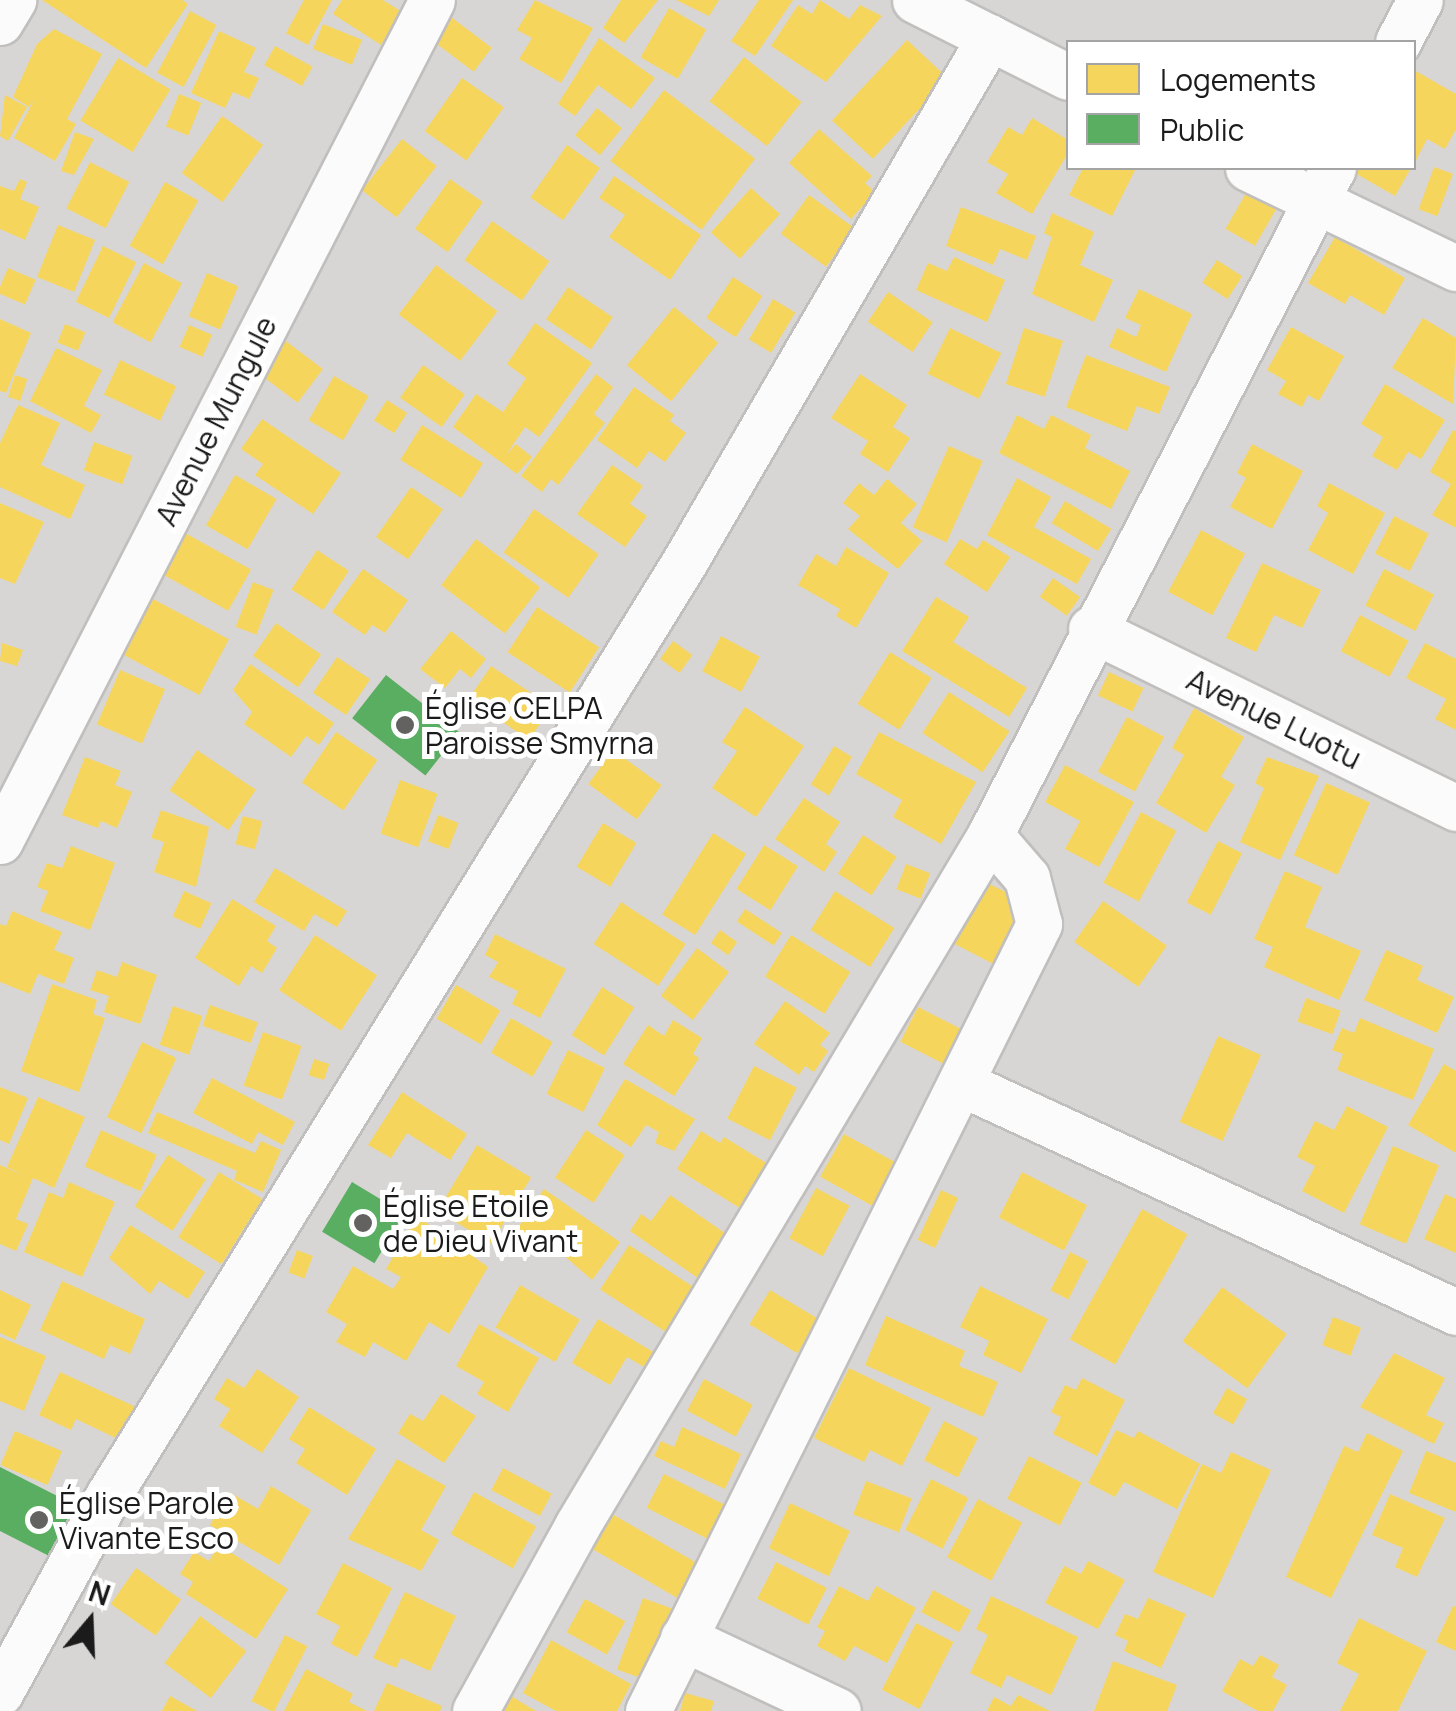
<!DOCTYPE html>
<html>
<head>
<meta charset="utf-8">
<style>
  body { margin:0 }
  #map { position:relative; width:1456px; height:1711px; overflow:hidden; background:#e9e6e3; font-family:Manrope,sans-serif }
  div>[style] { position:absolute }
  .residential>* { inset:0; background:#d8d6d5 }
  .homes>* { inset:0; background:#f6d55c; transform-origin:0 0 }
  .public>* { inset:0; background:#5aae61; transform-origin:0 0 }
  .roads { filter:drop-shadow(2px 0 #c0bfbe) drop-shadow(-2px 0 #c0bfbe) drop-shadow(0 2px #c0bfbe) drop-shadow(0 -2px #c0bfbe) }
  .street>* { height:45px; margin:-22.5px; padding:0 22.5px; transform-origin:22.5px; border-radius:22.5px; background:#fcfbfb }
  .dots>* { width:28px; height:28px; translate:-50% -50%; box-sizing:border-box; border:5px solid #fff; border-radius:50% }
  span { translate:-50% -50%; white-space:nowrap; text-align:center; line-height:1.15; -webkit-text-stroke:10px #fff; paint-order:stroke }
  .street-label { font-size:30px; color:#1b1b1b }
  .poi-label { font-size:30px; color:#1b1b1b }
  .left { translate:0 -50%; text-align:left }
  .legend { position:absolute; left:1066px; top:40px; width:350px; height:130px; box-sizing:border-box; background:#fff; border:2px solid #a4a4a4; margin:0; padding:12px 18px; list-style:none; font-size:30px; color:#1b1b1b }
  .legend li { display:flex; align-items:center; gap:20px; height:50px }
  .legend b { width:50px; border:2px solid #a4a4a4 }
  .north { position:absolute; left:40px; top:1571px; width:100px; height:100px; -webkit-text-stroke:8px #fff; paint-order:stroke; rotate:19deg; font-size:28px; font-weight:700; line-height:40px; text-align:center; color:#1b1b1b }
  .north::after { content:''; display:block; margin:auto; width:35px; height:45px; background:#1b1b1b; clip-path:polygon(50% 0,100% 100%,50% 72%,0 100%) }
</style>
</head>
<body>
<div id="map">
  <div class="residential">
    <i style="clip-path:polygon(evenodd,0 0,1456px 0,1456px 1711px,0 1711px,0 0,1068px 42px,1414px 42px,1414px 168px,1068px 168px,1068px 42px)"></i>
  </div>
  <div class="homes">
    <i style="clip-path:polygon(42px 0,182px 0,188px 4px,146px 68px)"></i>
    <i style="clip-path:polygon(304px 0,332px 0,308px 45px,286px 33px)"></i>
    <i style="clip-path:polygon(342px 0,383px 0,402px 12px,381px 45px,333px 14px)"></i>
    <i style="clip-path:polygon(535px 0,593px 28px,561px 83px,519px 59px,532px 38px,517px 30px)"></i>
    <i style="clip-path:polygon(621px 0,658px 0,624px 43px,603px 28px)"></i>
    <i style="clip-path:polygon(676px 0,719px 0,709px 16px)"></i>
    <i style="clip-path:polygon(759px 0,793px 0,755px 56px,731px 41px)"></i>
    <i style="clip-path:polygon(820px 0,849px 19px,860px 5px,882px 16px,826px 82px,771px 46px,798px 5px,812px 14px)"></i>
    <i style="left:669px;top:8px;width:43px;height:57px;rotate:30deg"></i>
    <i style="left:190px;top:11px;width:30px;height:70px;rotate:28deg"></i>
    <i style="left:447px;top:14px;width:56px;height:30px;rotate:37deg"></i>
    <i style="left:323px;top:24px;width:42px;height:27px;rotate:22deg"></i>
    <i style="clip-path:polygon(54px 29px,102px 54px,67px 119px,76px 124px,55px 161px,14px 138px,34px 100px,29px 107px,13px 97px,37px 44px)"></i>
    <i style="clip-path:polygon(219px 31px,256px 48px,244px 72px,259px 78px,249px 99px,233px 92px,225px 108px,191px 93px)"></i>
    <i style="clip-path:polygon(599px 38px,655px 78px,631px 109px,598px 85px,575px 116px,558px 104px)"></i>
    <i style="left:907px;top:40px;width:56px;height:110px;rotate:43deg"></i>
    <i style="left:275px;top:46px;width:43px;height:22px;rotate:29deg"></i>
    <i style="left:744px;top:57px;width:73px;height:56px;rotate:38deg"></i>
    <i style="left:118px;top:58px;width:61px;height:73px;rotate:31deg"></i>
    <i style="clip-path:polygon(1414px 70px,1456px 94px,1456px 129px,1445px 149px,1427px 139px,1414px 164px)"></i>
    <i style="left:462px;top:78px;width:51px;height:65px;rotate:35deg"></i>
    <i style="left:664px;top:90px;width:114px;height:89px;rotate:37deg"></i>
    <i style="left:179px;top:94px;width:24px;height:35px;rotate:22deg"></i>
    <i style="clip-path:polygon(5px 95px,27px 107px,8px 141px,0 136px)"></i>
    <i style="left:597px;top:108px;width:32px;height:35px;rotate:39deg"></i>
    <i style="left:222px;top:116px;width:50px;height:70px;rotate:35deg"></i>
    <i style="clip-path:polygon(1032px 118px,1068px 140px,1068px 153px,1032px 214px,996px 193px,1008px 174px,987px 162px,1008px 127px,1022px 135px)"></i>
    <i style="clip-path:polygon(819px 129px,872px 176px,865px 183px,875px 192px,851px 219px,789px 163px)"></i>
    <i style="clip-path:polygon(75px 132px,94px 139px,74px 175px,61px 171px)"></i>
    <i style="left:402px;top:139px;width:44px;height:65px;rotate:38deg"></i>
    <i style="left:567px;top:145px;width:40px;height:64px;rotate:35deg"></i>
    <i style="left:90px;top:162px;width:44px;height:52px;rotate:27deg"></i>
    <i style="left:1434px;top:167px;width:20px;height:45px;rotate:20deg"></i>
    <i style="clip-path:polygon(1083px 168px,1136px 168px,1112px 216px,1069px 195px)"></i>
    <i style="clip-path:polygon(1356px 168px,1411px 168px,1395px 196px,1353px 172px)"></i>
    <i style="clip-path:polygon(614px 176px,701px 235px,670px 280px,609px 237px,625px 215px,599px 198px)"></i>
    <i style="clip-path:polygon(20px 179px,27px 182px,20px 199px,39px 207px,25px 240px,0 229px,0 186px,14px 191px)"></i>
    <i style="left:450px;top:179px;width:40px;height:61px;rotate:35deg"></i>
    <i style="left:165px;top:182px;width:38px;height:73px;rotate:29deg"></i>
    <i style="left:751px;top:188px;width:39px;height:60px;rotate:42deg"></i>
    <i style="left:1249px;top:188px;width:34px;height:47px;rotate:30deg"></i>
    <i style="left:809px;top:195px;width:56px;height:48px;rotate:36deg"></i>
    <i style="clip-path:polygon(961px 207px,1036px 236px,1027px 260px,1000px 249px,993px 265px,946px 246px)"></i>
    <i style="clip-path:polygon(1052px 213px,1094px 232px,1080px 265px,1113px 280px,1094px 322px,1032px 294px,1052px 237px,1044px 233px)"></i>
    <i style="left:492px;top:221px;width:70px;height:48px;rotate:35deg"></i>
    <i style="left:58px;top:225px;width:40px;height:56px;rotate:22deg"></i>
    <i style="clip-path:polygon(1335px 237px,1405px 278px,1384px 315px,1350px 295px,1345px 304px,1308px 283px)"></i>
    <i style="left:103px;top:246px;width:37px;height:62px;rotate:26deg"></i>
    <i style="clip-path:polygon(954px 257px,1005px 280px,987px 322px,916px 290px,928px 263px,947px 271px)"></i>
    <i style="left:1217px;top:260px;width:30px;height:27px;rotate:33deg"></i>
    <i style="left:144px;top:263px;width:43px;height:67px;rotate:28deg"></i>
    <i style="left:436px;top:265px;width:77px;height:62px;rotate:37deg"></i>
    <i style="left:8px;top:268px;width:30px;height:27px;rotate:23deg"></i>
    <i style="left:207px;top:273px;width:34px;height:47px;rotate:23deg"></i>
    <i style="left:733px;top:277px;width:35px;height:49px;rotate:33deg"></i>
    <i style="left:568px;top:287px;width:54px;height:39px;rotate:34deg"></i>
    <i style="clip-path:polygon(1139px 289px,1192px 314px,1166px 372px,1109px 347px,1117px 328px,1136px 337px,1141px 325px,1125px 318px)"></i>
    <i style="left:888px;top:292px;width:54px;height:36px;rotate:34deg"></i>
    <i style="left:773px;top:299px;width:26px;height:47px;rotate:31deg"></i>
    <i style="left:674px;top:307px;width:57px;height:75px;rotate:39deg"></i>
    <i style="clip-path:polygon(1423px 318px,1456px 338px,1453px 404px,1392px 368px)"></i>
    <i style="clip-path:polygon(0 319px,31px 333px,6px 393px,0 391px)"></i>
    <i style="clip-path:polygon(535px 323px,592px 363px,539px 437px,525px 427px,506px 455px,516px 444px,532px 457px,517px 474px,453px 427px,476px 394px,503px 412px,526px 378px,507px 364px)"></i>
    <i style="left:65px;top:324px;width:22px;height:20px;rotate:22deg"></i>
    <i style="left:189px;top:325px;width:25px;height:24px;rotate:23deg"></i>
    <i style="clip-path:polygon(1291px 327px,1344px 356px,1319px 401px,1308px 395px,1302px 407px,1278px 394px,1286px 381px,1267px 370px)"></i>
    <i style="left:950px;top:328px;width:57px;height:51px;rotate:26deg"></i>
    <i style="left:1024px;top:328px;width:41px;height:59px;rotate:18deg"></i>
    <i style="left:279px;top:336px;width:55px;height:42px;rotate:37deg"></i>
    <i style="clip-path:polygon(56px 348px,102px 370px,84px 406px,101px 415px,91px 433px,30px 401px)"></i>
    <i style="clip-path:polygon(1086px 355px,1170px 387px,1159px 414px,1137px 406px,1127px 431px,1066px 407px)"></i>
    <i style="left:120px;top:360px;width:62px;height:38px;rotate:25deg"></i>
    <i style="left:423px;top:365px;width:51px;height:40px;rotate:35deg"></i>
    <i style="clip-path:polygon(596px 374px,613px 387px,594px 414px,605px 423px,558px 485px,551px 479px,542px 492px,521px 476px)"></i>
    <i style="clip-path:polygon(860px 374px,907px 405px,893px 427px,910px 438px,888px 472px,860px 454px,868px 441px,831px 418px)"></i>
    <i style="left:15px;top:375px;width:13px;height:23px;rotate:18deg"></i>
    <i style="left:334px;top:376px;width:40px;height:51px;rotate:30deg"></i>
    <i style="clip-path:polygon(1385px 384px,1445px 420px,1421px 459px,1408px 452px,1397px 470px,1372px 456px,1383px 437px,1361px 424px)"></i>
    <i style="clip-path:polygon(634px 387px,674px 415px,670px 421px,686px 433px,665px 462px,649px 451px,637px 468px,597px 440px)"></i>
    <i style="left:387px;top:400px;width:24px;height:24px;rotate:33deg"></i>
    <i style="clip-path:polygon(18px 405px,60px 423px,41px 465px,85px 485px,70px 519px,0 487px,0 443px)"></i>
    <i style="clip-path:polygon(1017px 415px,1044px 429px,1051px 415px,1091px 435px,1085px 448px,1130px 471px,1111px 509px,999px 453px)"></i>
    <i style="clip-path:polygon(262px 419px,341px 473px,313px 514px,255px 475px,263px 464px,241px 449px)"></i>
    <i style="left:422px;top:425px;width:72px;height:41px;rotate:32deg"></i>
    <i style="clip-path:polygon(1453px 430px,1456px 432px,1456px 528px,1432px 515px,1451px 484px,1430px 472px)"></i>
    <i style="left:94px;top:442px;width:41px;height:30px;rotate:20deg"></i>
    <i style="clip-path:polygon(1252px 444px,1303px 471px,1272px 529px,1230px 507px,1246px 478px,1237px 473px)"></i>
    <i style="left:949px;top:446px;width:37px;height:89px;rotate:24deg"></i>
    <i style="clip-path:polygon(612px 465px,643px 486px,630px 504px,647px 516px,625px 547px,577px 514px)"></i>
    <i style="left:235px;top:475px;width:48px;height:58px;rotate:30deg"></i>
    <i style="clip-path:polygon(1017px 478px,1051px 497px,1034px 527px,1091px 559px,1077px 584px,987px 535px)"></i>
    <i style="clip-path:polygon(887px 479px,917px 504px,901px 523px,922px 541px,898px 569px,848px 529px,860px 516px,843px 503px,859px 483px,874px 495px)"></i>
    <i style="clip-path:polygon(1329px 483px,1385px 513px,1353px 574px,1308px 550px,1328px 513px,1317px 506px)"></i>
    <i style="left:411px;top:487px;width:39px;height:61px;rotate:35deg"></i>
    <i style="left:1065px;top:501px;width:54px;height:26px;rotate:31deg"></i>
    <i style="clip-path:polygon(0 503px,44px 522px,15px 584px,0 578px)"></i>
    <i style="left:534px;top:509px;width:79px;height:53px;rotate:35deg"></i>
    <i style="left:1394px;top:516px;width:39px;height:42px;rotate:27deg"></i>
    <i style="left:167px;top:523px;width:96px;height:47px;rotate:29deg"></i>
    <i style="left:1201px;top:530px;width:50px;height:70px;rotate:28deg"></i>
    <i style="left:476px;top:539px;width:80px;height:58px;rotate:37deg"></i>
    <i style="clip-path:polygon(960px 539px,977px 549px,983px 540px,1010px 557px,987px 592px,944px 564px)"></i>
    <i style="clip-path:polygon(846px 547px,889px 573px,856px 628px,836px 616px,840px 609px,798px 585px,816px 554px,836px 566px)"></i>
    <i style="left:317px;top:550px;width:38px;height:47px;rotate:33deg"></i>
    <i style="clip-path:polygon(1262px 563px,1321px 590px,1302px 628px,1274px 615px,1256px 652px,1226px 638px)"></i>
    <i style="clip-path:polygon(363px 569px,408px 600px,385px 633px,372px 625px,365px 635px,332px 612px)"></i>
    <i style="left:1384px;top:569px;width:56px;height:41px;rotate:27deg"></i>
    <i style="left:1053px;top:578px;width:33px;height:23px;rotate:35deg"></i>
    <i style="left:253px;top:582px;width:22px;height:48px;rotate:21deg"></i>
    <i style="clip-path:polygon(936px 597px,969px 617px,953px 642px,1027px 688px,1009px 717px,902px 651px)"></i>
    <i style="left:153px;top:599px;width:86px;height:63px;rotate:28deg"></i>
    <i style="left:537px;top:607px;width:74px;height:54px;rotate:33deg"></i>
    <i style="left:1360px;top:615px;width:55px;height:41px;rotate:28deg"></i>
    <i style="left:276px;top:623px;width:55px;height:40px;rotate:35deg"></i>
    <i style="clip-path:polygon(451px 631px,486px 659px,471px 678px,460px 669px,445px 688px,420px 669px)"></i>
    <i style="left:721px;top:636px;width:44px;height:40px;rotate:28deg"></i>
    <i style="left:673px;top:641px;width:24px;height:22px;rotate:36deg"></i>
    <i style="clip-path:polygon(2px 643px,23px 650px,17px 666px,0 661px)"></i>
    <i style="clip-path:polygon(1425px 643px,1456px 659px,1456px 730px,1435px 719px,1446px 699px,1406px 678px)"></i>
    <i style="left:890px;top:652px;width:49px;height:61px;rotate:32deg"></i>
    <i style="left:337px;top:657px;width:40px;height:43px;rotate:34deg"></i>
    <i style="clip-path:polygon(250px 664px,334px 723px,319px 745px,306px 736px,291px 757px,244px 724px,252px 712px,233px 690px)"></i>
    <i style="left:491px;top:666px;width:73px;height:40px;rotate:34deg"></i>
    <i style="left:120px;top:670px;width:49px;height:59px;rotate:23deg"></i>
    <i style="left:1109px;top:672px;width:38px;height:26px;rotate:25deg"></i>
    <i style="left:949px;top:692px;width:72px;height:49px;rotate:33deg"></i>
    <i style="clip-path:polygon(745px 707px,804px 746px,756px 817px,712px 788px,737px 751px,722px 742px)"></i>
    <i style="clip-path:polygon(1194px 708px,1244px 737px,1221px 777px,1235px 785px,1206px 833px,1156px 803px,1184px 755px,1172px 748px)"></i>
    <i style="left:1127px;top:717px;width:42px;height:62px;rotate:28deg"></i>
    <i style="left:336px;top:732px;width:50px;height:61px;rotate:34deg"></i>
    <i style="clip-path:polygon(879px 732px,976px 782px,941px 844px,893px 817px,902px 800px,856px 774px)"></i>
    <i style="left:834px;top:746px;width:21px;height:45px;rotate:31deg"></i>
    <i style="left:197px;top:750px;width:71px;height:49px;rotate:34deg"></i>
    <i style="left:613px;top:750px;width:60px;height:42px;rotate:36deg"></i>
    <i style="clip-path:polygon(85px 757px,121px 771px,115px 785px,132px 792px,117px 828px,101px 821px,98px 828px,62px 815px)"></i>
    <i style="clip-path:polygon(1267px 757px,1319px 776px,1280px 860px,1240px 842px,1264px 788px,1255px 783px)"></i>
    <i style="clip-path:polygon(1065px 765px,1134px 802px,1099px 867px,1065px 849px,1080px 821px,1045px 802px)"></i>
    <i style="left:400px;top:780px;width:40px;height:57px;rotate:20deg"></i>
    <i style="left:1326px;top:783px;width:48px;height:79px;rotate:24deg"></i>
    <i style="clip-path:polygon(804px 798px,840px 822px,826px 844px,837px 852px,824px 872px,775px 839px)"></i>
    <i style="clip-path:polygon(161px 810px,209px 827px,196px 887px,154px 872px,164px 842px,151px 838px)"></i>
    <i style="left:1141px;top:812px;width:40px;height:80px;rotate:28deg"></i>
    <i style="left:438px;top:815px;width:22px;height:28px;rotate:21deg"></i>
    <i style="left:243px;top:816px;width:20px;height:29px;rotate:15deg"></i>
    <i style="left:603px;top:823px;width:39px;height:51px;rotate:31deg"></i>
    <i style="left:713px;top:833px;width:39px;height:96px;rotate:32deg"></i>
    <i style="left:863px;top:835px;width:40px;height:46px;rotate:33deg"></i>
    <i style="left:1218px;top:841px;width:27px;height:69px;rotate:27deg"></i>
    <i style="left:764px;top:845px;width:40px;height:52px;rotate:32deg"></i>
    <i style="clip-path:polygon(71px 846px,115px 863px,90px 930px,40px 911px,48px 891px,37px 887px,47px 863px,62px 868px)"></i>
    <i style="left:906px;top:864px;width:26px;height:27px;rotate:21deg"></i>
    <i style="clip-path:polygon(275px 868px,347px 911px,337px 927px,314px 914px,304px 931px,254px 902px)"></i>
    <i style="clip-path:polygon(1285px 871px,1322px 887px,1305px 927px,1361px 951px,1339px 1000px,1264px 967px,1273px 947px,1254px 939px)"></i>
    <i style="clip-path:polygon(981px 880px,1018px 898px,1010px 915px,1021px 921px,999px 967px,951px 942px)"></i>
    <i style="left:184px;top:891px;width:30px;height:28px;rotate:24deg"></i>
    <i style="left:835px;top:891px;width:70px;height:46px;rotate:32deg"></i>
    <i style="clip-path:polygon(232px 899px,276px 926px,267px 941px,277px 948px,262px 973px,251px 966px,239px 986px,195px 958px)"></i>
    <i style="left:1103px;top:901px;width:78px;height:50px;rotate:35deg"></i>
    <i style="left:621px;top:902px;width:77px;height:50px;rotate:33deg"></i>
    <i style="left:745px;top:909px;width:44px;height:15px;rotate:33deg"></i>
    <i style="clip-path:polygon(12px 911px,62px 932px,54px 950px,74px 958px,64px 984px,38px 974px,30px 994px,0 982px,0 924px,6px 926px)"></i>
    <i style="left:720px;top:930px;width:21px;height:16px;rotate:35deg"></i>
    <i style="clip-path:polygon(495px 934px,566px 969px,540px 1018px,512px 1004px,518px 991px,489px 977px,498px 962px,485px 955px)"></i>
    <i style="left:315px;top:935px;width:74px;height:66px;rotate:33deg"></i>
    <i style="left:791px;top:935px;width:70px;height:49px;rotate:32deg"></i>
    <i style="left:697px;top:948px;width:40px;height:60px;rotate:37deg"></i>
    <i style="clip-path:polygon(1386px 950px,1423px 966px,1417px 980px,1454px 997px,1437px 1033px,1364px 1000px)"></i>
    <i style="clip-path:polygon(122px 962px,157px 975px,140px 1024px,104px 1012px,109px 996px,90px 990px,97px 970px,117px 977px)"></i>
    <i style="clip-path:polygon(52px 984px,97px 1000px,93px 1014px,105px 1018px,79px 1092px,21px 1071px)"></i>
    <i style="left:456px;top:985px;width:51px;height:39px;rotate:30deg"></i>
    <i style="left:602px;top:987px;width:38px;height:57px;rotate:32deg"></i>
    <i style="left:1306px;top:998px;width:37px;height:25px;rotate:20deg"></i>
    <i style="clip-path:polygon(785px 1001px,830px 1033px,820px 1045px,828px 1051px,814px 1072px,805px 1066px,799px 1075px,754px 1044px)"></i>
    <i style="left:210px;top:1005px;width:51px;height:22px;rotate:20deg"></i>
    <i style="left:173px;top:1006px;width:31px;height:41px;rotate:19deg"></i>
    <i style="left:918px;top:1007px;width:55px;height:39px;rotate:27deg"></i>
    <i style="left:511px;top:1018px;width:48px;height:40px;rotate:30deg"></i>
    <i style="clip-path:polygon(1360px 1018px,1434px 1049px,1413px 1100px,1337px 1070px,1343px 1054px,1332px 1050px,1342px 1028px,1354px 1033px)"></i>
    <i style="clip-path:polygon(673px 1020px,702px 1038px,693px 1054px,699px 1058px,674px 1096px,623px 1064px,648px 1025px,664px 1036px)"></i>
    <i style="left:263px;top:1032px;width:41px;height:57px;rotate:20deg"></i>
    <i style="left:1218px;top:1036px;width:47px;height:94px;rotate:24deg"></i>
    <i style="left:142px;top:1042px;width:38px;height:83px;rotate:25deg"></i>
    <i style="left:568px;top:1050px;width:41px;height:49px;rotate:26deg"></i>
    <i style="left:314px;top:1059px;width:16px;height:17px;rotate:18deg"></i>
    <i style="clip-path:polygon(1444px 1064px,1456px 1071px,1456px 1153px,1408px 1125px)"></i>
    <i style="left:754px;top:1066px;width:48px;height:59px;rotate:27deg"></i>
    <i style="clip-path:polygon(212px 1078px,295px 1122px,283px 1145px,258px 1132px,252px 1144px,193px 1113px)"></i>
    <i style="clip-path:polygon(625px 1079px,695px 1119px,674px 1151px,655px 1143px,659px 1132px,646px 1125px,631px 1147px,597px 1125px)"></i>
    <i style="clip-path:polygon(0 1087px,28px 1098px,9px 1144px,0 1140px)"></i>
    <i style="clip-path:polygon(402px 1092px,467px 1134px,450px 1160px,407px 1133px,391px 1158px,368px 1145px)"></i>
    <i style="clip-path:polygon(38px 1097px,85px 1117px,54px 1188px,33px 1178px,16px 1219px,28px 1224px,16px 1251px,0 1244px,0 1165px,25px 1176px,7px 1167px)"></i>
    <i style="clip-path:polygon(1347px 1106px,1388px 1127px,1344px 1213px,1302px 1191px,1315px 1166px,1297px 1157px,1315px 1121px,1334px 1130px)"></i>
    <i style="clip-path:polygon(157px 1112px,255px 1153px,261px 1141px,281px 1150px,263px 1192px,234px 1180px,237px 1171px,148px 1133px)"></i>
    <i style="left:101px;top:1130px;width:61px;height:40px;rotate:24deg"></i>
    <i style="left:586px;top:1130px;width:46px;height:57px;rotate:33deg"></i>
    <i style="clip-path:polygon(701px 1131px,720px 1143px,724px 1137px,778px 1170px,751px 1215px,677px 1169px)"></i>
    <i style="left:844px;top:1134px;width:60px;height:49px;rotate:29deg"></i>
    <i style="left:477px;top:1145px;width:63px;height:77px;rotate:31deg"></i>
    <i style="left:1393px;top:1146px;width:50px;height:85px;rotate:23deg"></i>
    <i style="left:168px;top:1155px;width:45px;height:61px;rotate:33deg"></i>
    <i style="left:219px;top:1172px;width:51px;height:77px;rotate:32deg"></i>
    <i style="left:1022px;top:1172px;width:73px;height:51px;rotate:27deg"></i>
    <i style="clip-path:polygon(69px 1182px,115px 1202px,82px 1277px,24px 1252px,49px 1192px,63px 1198px)"></i>
    <i style="left:816px;top:1188px;width:38px;height:57px;rotate:28deg"></i>
    <i style="clip-path:polygon(544px 1189px,620px 1242px,592px 1280px,540px 1235px,533px 1245px,515px 1232px)"></i>
    <i style="left:941px;top:1190px;width:19px;height:55px;rotate:25deg"></i>
    <i style="clip-path:polygon(1445px 1194px,1456px 1199px,1456px 1253px,1424px 1239px)"></i>
    <i style="clip-path:polygon(670px 1195px,732px 1238px,702px 1281px,630px 1231px,641px 1214px,651px 1221px)"></i>
    <i style="left:1142px;top:1209px;width:52px;height:149px;rotate:29deg"></i>
    <i style="clip-path:polygon(417px 1216px,488px 1267px,449px 1334px,429px 1322px,406px 1361px,373px 1342px,365px 1357px,336px 1342px,347px 1324px,326px 1312px,353px 1266px,393px 1289px,401px 1277px,386px 1269px)"></i>
    <i style="clip-path:polygon(130px 1225px,205px 1272px,188px 1299px,159px 1281px,150px 1294px,109px 1258px)"></i>
    <i style="left:629px;top:1245px;width:82px;height:53px;rotate:33deg"></i>
    <i style="left:297px;top:1250px;width:17px;height:24px;rotate:21deg"></i>
    <i style="left:1070px;top:1252px;width:20px;height:43px;rotate:27deg"></i>
    <i style="clip-path:polygon(62px 1281px,145px 1319px,130px 1354px,110px 1345px,104px 1359px,40px 1330px)"></i>
    <i style="left:520px;top:1285px;width:69px;height:49px;rotate:30deg"></i>
    <i style="clip-path:polygon(980px 1286px,1048px 1319px,1021px 1373px,983px 1355px,989px 1341px,960px 1327px)"></i>
    <i style="left:1222px;top:1287px;width:80px;height:67px;rotate:36deg"></i>
    <i style="clip-path:polygon(0 1290px,31px 1305px,15px 1340px,0 1333px)"></i>
    <i style="left:770px;top:1290px;width:56px;height:40px;rotate:31deg"></i>
    <i style="clip-path:polygon(886px 1316px,965px 1351px,959px 1366px,998px 1382px,983px 1417px,865px 1365px)"></i>
    <i style="left:1333px;top:1317px;width:30px;height:30px;rotate:21deg"></i>
    <i style="clip-path:polygon(598px 1319px,660px 1356px,651px 1371px,627px 1357px,610px 1385px,572px 1363px)"></i>
    <i style="clip-path:polygon(479px 1324px,539px 1358px,508px 1412px,477px 1394px,484px 1382px,456px 1366px)"></i>
    <i style="clip-path:polygon(0 1337px,46px 1356px,24px 1411px,0 1401px)"></i>
    <i style="clip-path:polygon(1394px 1353px,1445px 1378px,1426px 1415px,1444px 1423px,1434px 1444px,1360px 1407px)"></i>
    <i style="clip-path:polygon(849px 1368px,931px 1408px,902px 1466px,870px 1450px,864px 1462px,814px 1438px)"></i>
    <i style="clip-path:polygon(257px 1369px,299px 1397px,262px 1453px,219px 1426px,230px 1409px,214px 1399px,227px 1378px,244px 1388px)"></i>
    <i style="clip-path:polygon(60px 1372px,136px 1407px,120px 1440px,76px 1419px,71px 1430px,39px 1415px)"></i>
    <i style="clip-path:polygon(1082px 1378px,1125px 1400px,1097px 1456px,1053px 1434px,1061px 1417px,1051px 1412px,1065px 1385px,1076px 1390px)"></i>
    <i style="left:704px;top:1379px;width:55px;height:36px;rotate:28deg"></i>
    <i style="left:1227px;top:1388px;width:23px;height:29px;rotate:29deg"></i>
    <i style="clip-path:polygon(441px 1394px,476px 1416px,444px 1463px,398px 1433px,410px 1414px,423px 1421px)"></i>
    <i style="clip-path:polygon(309px 1407px,376px 1449px,347px 1495px,296px 1463px,305px 1449px,289px 1439px)"></i>
    <i style="left:944px;top:1421px;width:38px;height:44px;rotate:27deg"></i>
    <i style="clip-path:polygon(682px 1427px,741px 1454px,725px 1489px,654px 1456px,661px 1441px,674px 1447px)"></i>
    <i style="clip-path:polygon(1116px 1430px,1134px 1438px,1138px 1431px,1200px 1464px,1177px 1509px,1124px 1482px,1115px 1497px,1088px 1483px)"></i>
    <i style="left:15px;top:1431px;width:51px;height:37px;rotate:23deg"></i>
    <i style="clip-path:polygon(1367px 1433px,1403px 1451px,1331px 1598px,1286px 1577px,1344px 1446px,1358px 1452px)"></i>
    <i style="clip-path:polygon(1426px 1451px,1456px 1463px,1456px 1512px,1409px 1493px)"></i>
    <i style="clip-path:polygon(1231px 1452px,1271px 1470px,1213px 1598px,1153px 1572px,1202px 1464px,1221px 1473px)"></i>
    <i style="left:1029px;top:1456px;width:59px;height:48px;rotate:27deg"></i>
    <i style="clip-path:polygon(397px 1459px,446px 1486px,421px 1530px,439px 1540px,421px 1571px,348px 1539px)"></i>
    <i style="left:503px;top:1468px;width:55px;height:25px;rotate:28deg"></i>
    <i style="left:664px;top:1474px;width:68px;height:38px;rotate:27deg"></i>
    <i style="left:931px;top:1479px;width:42px;height:57px;rotate:27deg"></i>
    <i style="left:866px;top:1481px;width:49px;height:36px;rotate:21deg"></i>
    <i style="clip-path:polygon(271px 1486px,311px 1510px,279px 1565px,210px 1525px,229px 1492px,258px 1509px)"></i>
    <i style="left:474px;top:1492px;width:71px;height:48px;rotate:29deg"></i>
    <i style="clip-path:polygon(1390px 1494px,1445px 1518px,1417px 1577px,1395px 1567px,1403px 1548px,1372px 1535px)"></i>
    <i style="left:978px;top:1499px;width:50px;height:66px;rotate:28deg"></i>
    <i style="left:790px;top:1503px;width:66px;height:50px;rotate:25deg"></i>
    <i style="left:612px;top:1514px;width:98px;height:40px;rotate:30deg"></i>
    <i style="clip-path:polygon(219px 1545px,288px 1589px,256px 1639px,186px 1594px,193px 1582px,180px 1574px,194px 1552px,209px 1561px)"></i>
    <i style="clip-path:polygon(1088px 1561px,1125px 1580px,1098px 1629px,1045px 1603px,1064px 1566px,1081px 1574px)"></i>
    <i style="left:776px;top:1562px;width:57px;height:41px;rotate:27deg"></i>
    <i style="clip-path:polygon(343px 1563px,392px 1588px,357px 1657px,331px 1644px,340px 1626px,316px 1614px)"></i>
    <i style="left:136px;top:1568px;width:55px;height:44px;rotate:35deg"></i>
    <i style="clip-path:polygon(839px 1586px,868px 1601px,876px 1586px,916px 1608px,887px 1663px,854px 1646px,845px 1661px,817px 1646px,825px 1631px,817px 1627px)"></i>
    <i style="left:933px;top:1590px;width:43px;height:25px;rotate:28deg"></i>
    <i style="clip-path:polygon(405px 1592px,456px 1616px,430px 1671px,401px 1658px,396px 1668px,373px 1658px)"></i>
    <i style="clip-path:polygon(991px 1596px,1078px 1637px,1051px 1695px,1007px 1675px,1001px 1688px,970px 1673px,988px 1635px,976px 1629px)"></i>
    <i style="left:643px;top:1598px;width:32px;height:76px;rotate:20deg"></i>
    <i style="clip-path:polygon(1148px 1598px,1186px 1614px,1161px 1668px,1124px 1651px,1128px 1641px,1115px 1635px,1125px 1614px,1138px 1619px)"></i>
    <i style="left:585px;top:1599px;width:46px;height:38px;rotate:29deg"></i>
    <i style="clip-path:polygon(1453px 1606px,1456px 1607px,1456px 1651px,1436px 1642px)"></i>
    <i style="left:200px;top:1616px;width:58px;height:59px;rotate:37deg"></i>
    <i style="clip-path:polygon(1359px 1618px,1427px 1651px,1398px 1711px,1340px 1711px,1359px 1674px,1337px 1663px)"></i>
    <i style="left:916px;top:1623px;width:42px;height:75px;rotate:27deg"></i>
    <i style="left:285px;top:1635px;width:25px;height:74px;rotate:27deg"></i>
    <i style="clip-path:polygon(551px 1640px,631px 1684px,617px 1711px,556px 1711px,523px 1693px)"></i>
    <i style="clip-path:polygon(1260px 1655px,1279px 1665px,1272px 1677px,1287px 1685px,1273px 1711px,1258px 1711px,1222px 1691px,1240px 1659px,1253px 1666px)"></i>
    <i style="clip-path:polygon(1113px 1661px,1177px 1685px,1167px 1711px,1094px 1711px)"></i>
    <i style="clip-path:polygon(306px 1669px,353px 1694px,349px 1702px,367px 1711px,284px 1711px)"></i>
    <i style="clip-path:polygon(387px 1683px,442px 1706px,440px 1711px,374px 1711px)"></i>
    <i style="clip-path:polygon(685px 1693px,714px 1701px,711px 1711px,680px 1711px)"></i>
    <i style="clip-path:polygon(509px 1695px,536px 1711px,500px 1711px)"></i>
    <i style="clip-path:polygon(1018px 1695px,1050px 1711px,987px 1711px,994px 1697px,1011px 1706px)"></i>
    <i style="clip-path:polygon(170px 1696px,197px 1711px,162px 1711px)"></i>
  </div>
  <div class="public">
    <i style="left:386px;top:675px;width:93px;height:55px;rotate:38deg"></i>
    <i style="left:352px;top:1182px;width:61px;height:58px;rotate:31deg"></i>
    <i style="clip-path:polygon(0 1467px,83px 1509px,57px 1560px,0 1531px)"></i>
  </div>
  <div class="roads">
    <div class="street">
      <i style="left:915px;top:0;width:171px;rotate:26.7deg"></i>
      <i style="left:0;top:22px;width:26px;rotate:-59deg"></i>
      <i style="left:1398px;top:42px;width:47px;rotate:-62.4deg"></i>
      <i style="left:1248px;top:168px;width:231px;rotate:25.7deg"></i>
      <i style="left:1091px;top:629px;width:407px;rotate:26.1deg"></i>
      <i style="left:0;top:841px;width:945px;rotate:-62.81deg"></i>
      <i style="left:965px;top:1085px;width:541px;rotate:24.81deg"></i>
      <i style="left:683px;top:1638px;width:171px;rotate:25.2deg"></i>
      <i style="left:0;top:1693px;width:225px;rotate:-61.3deg"></i>
      <i style="left:108px;top:1496px;width:1099px;rotate:-58.32deg"></i>
      <i style="left:685px;top:561px;width:606px;rotate:-59.8deg"></i>
      <i style="left:475px;top:1711px;width:211px;rotate:-61.1deg"></i>
      <i style="left:577px;top:1526px;width:805px;rotate:-59.13deg"></i>
      <i style="left:990px;top:835px;width:750px;rotate:-62.79deg"></i>
      <i style="left:648px;top:1711px;width:879px;rotate:-63.58deg"></i>
      <i style="left:1039px;top:924px;width:48px;rotate:-104.6deg"></i>
      <i style="left:1027px;top:878px;width:57px;rotate:-130.7deg"></i>
    </div>
  </div>
  <div class="dots">
    <i style="left:405px;top:725px;background:#636261"></i>
    <i style="left:363px;top:1223px;background:#636261"></i>
    <i style="left:39px;top:1520px;background:#636261"></i>
  </div>
  <div class="street-label">
    <span style="left:216px;top:421px;rotate:-63deg">Avenue Mungule</span>
    <span style="left:1274px;top:719px;rotate:26deg">Avenue Luotu</span>
  </div>
  <div class="poi-label">
    <span class="left" style="left:425px;top:725px">Église CELPA<br>Paroisse Smyrna</span>
    <span class="left" style="left:383px;top:1223px">Église Etoile<br>de Dieu Vivant</span>
    <span class="left" style="left:59px;top:1520px">Église Parole<br>Vivante Esco</span>
  </div>
  <ul class="legend">
  <li><b style="height:28px;background:#f6d55c"></b>Logements</li>
  <li><b style="height:28px;background:#5aae61"></b>Public</li>
  </ul>
  <div class="north">N</div>
</div>
</body>
</html>
